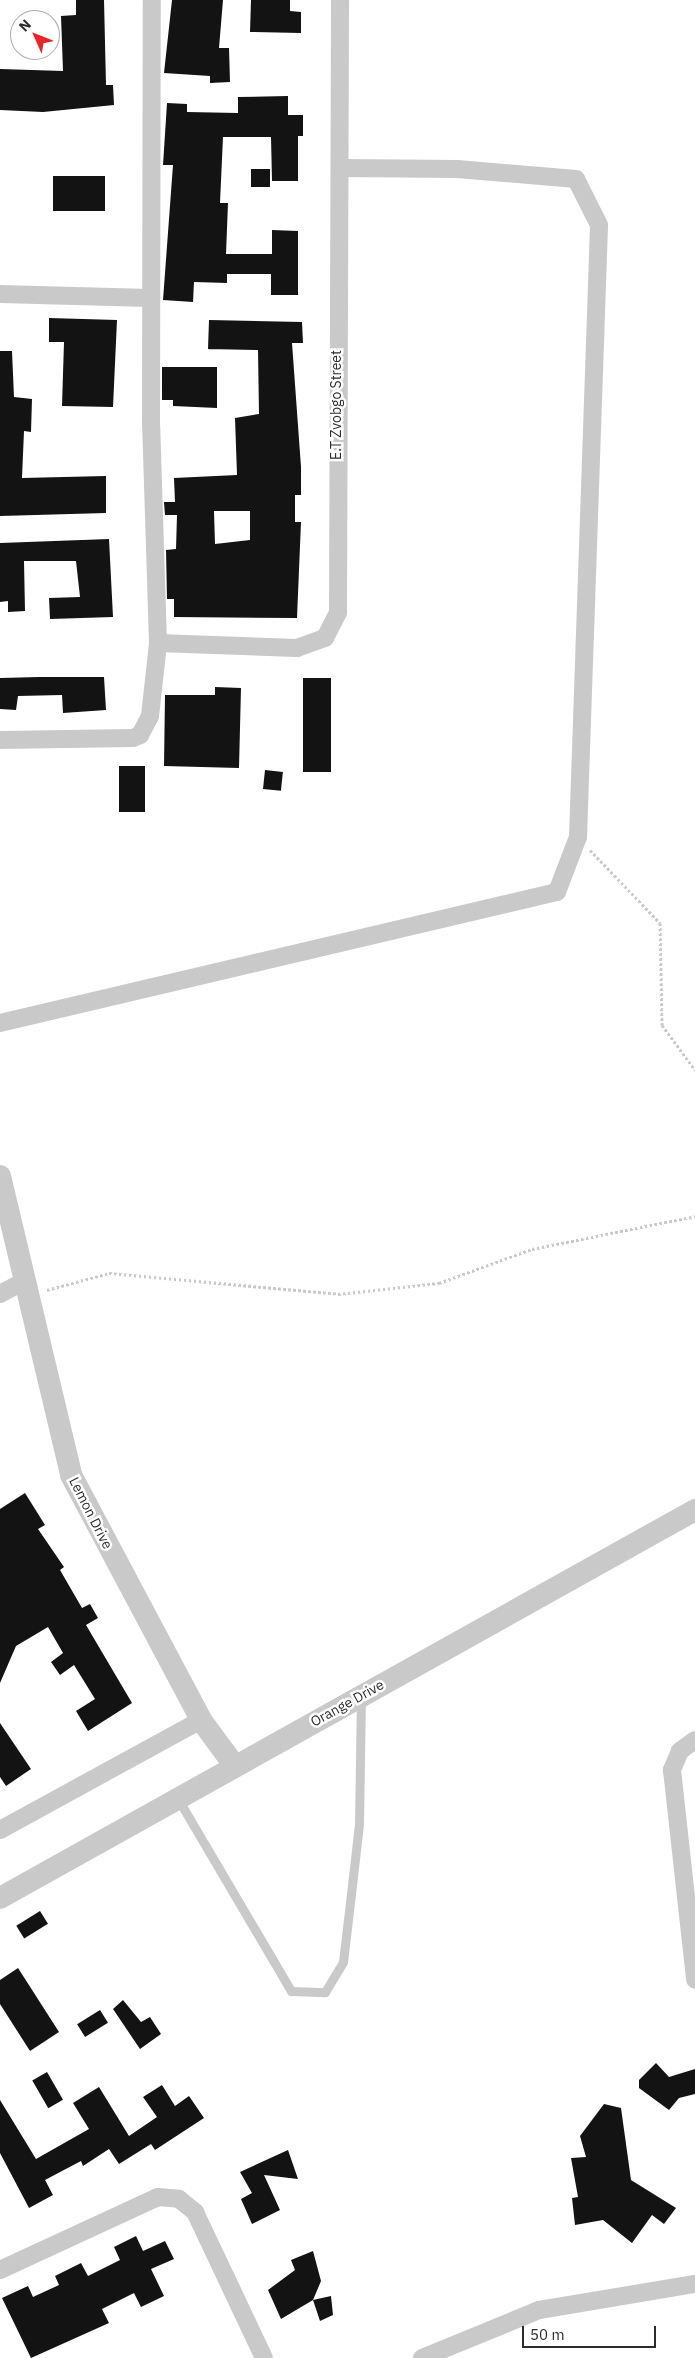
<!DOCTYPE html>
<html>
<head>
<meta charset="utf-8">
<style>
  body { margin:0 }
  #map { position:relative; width:695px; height:2358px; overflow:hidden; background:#fff; font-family:"IBM Plex Sans",sans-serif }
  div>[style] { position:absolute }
  .building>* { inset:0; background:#131313; transform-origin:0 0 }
  .path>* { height:3px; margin-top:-1.5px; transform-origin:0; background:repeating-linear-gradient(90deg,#c9c9c9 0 2.5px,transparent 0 5px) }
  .service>* { height:9px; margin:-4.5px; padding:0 4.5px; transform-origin:4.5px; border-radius:4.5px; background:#c9c9c9 }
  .minor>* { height:18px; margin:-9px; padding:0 9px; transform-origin:9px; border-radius:9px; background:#c9c9c9 }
  .tertiary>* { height:22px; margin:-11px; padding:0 11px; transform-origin:11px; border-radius:11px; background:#c9c9c9 }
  span { translate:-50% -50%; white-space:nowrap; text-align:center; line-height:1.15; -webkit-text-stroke:5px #fff; paint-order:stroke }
  .street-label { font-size:14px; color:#2c2c2c }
  .north { position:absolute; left:10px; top:10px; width:50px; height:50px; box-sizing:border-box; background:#fff; border:1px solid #ababab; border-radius:50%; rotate:314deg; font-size:14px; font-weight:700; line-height:20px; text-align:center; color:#2c2c2c }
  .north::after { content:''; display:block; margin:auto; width:18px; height:22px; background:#ec2428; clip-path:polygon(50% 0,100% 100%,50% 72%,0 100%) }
  .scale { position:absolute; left:522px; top:2326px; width:134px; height:22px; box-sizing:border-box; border:2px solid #2c2c2c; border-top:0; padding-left:6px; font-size:15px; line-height:18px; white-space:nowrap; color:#2c2c2c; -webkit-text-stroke:4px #fff; paint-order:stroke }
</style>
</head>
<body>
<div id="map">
  <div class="building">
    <i style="clip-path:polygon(76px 0,104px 0,106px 85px,113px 85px,114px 105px,43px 112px,0 110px,0 69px,63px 71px,61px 16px,76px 15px)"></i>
    <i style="clip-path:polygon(172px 0,223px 0,219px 48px,229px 48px,230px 82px,210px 83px,210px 76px,164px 73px)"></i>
    <i style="clip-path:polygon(251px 0,290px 0,290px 11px,301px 12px,301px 33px,250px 32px)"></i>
    <i style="clip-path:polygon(288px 96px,288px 115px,303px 115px,303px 136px,298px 136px,298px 181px,272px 181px,271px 137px,223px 137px,220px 203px,228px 203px,226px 254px,272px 254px,272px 230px,298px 231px,298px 295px,271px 295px,271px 274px,227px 274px,227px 283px,194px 282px,193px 302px,163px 300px,173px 165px,163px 165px,167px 103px,187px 104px,187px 112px,238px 113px,238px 97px)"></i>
    <i style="left:270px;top:169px;width:18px;height:19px;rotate:90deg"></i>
    <i style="left:53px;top:176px;width:52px;height:35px"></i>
    <i style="clip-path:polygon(49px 318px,117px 320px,113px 407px,62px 406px,64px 342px,49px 342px)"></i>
    <i style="clip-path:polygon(evenodd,209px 320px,302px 322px,303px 343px,292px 343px,301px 467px,301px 495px,295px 495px,295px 522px,301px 522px,297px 618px,174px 617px,174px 599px,167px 599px,166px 550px,176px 549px,177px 515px,165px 515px,164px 502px,175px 502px,174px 478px,237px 475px,235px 418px,259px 414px,258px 350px,208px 349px,209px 320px,214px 511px,250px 511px,250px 540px,215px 544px,214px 511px)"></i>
    <i style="clip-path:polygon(0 351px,12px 351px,14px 397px,32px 399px,31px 432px,24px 431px,22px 478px,106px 476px,106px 513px,0 516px)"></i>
    <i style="clip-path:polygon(162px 367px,217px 367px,217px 408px,173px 406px,173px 400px,162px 400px)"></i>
    <i style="clip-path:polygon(109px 539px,113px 617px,50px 619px,49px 598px,80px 597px,76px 561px,24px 561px,25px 611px,8px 612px,8px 601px,0 602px,0 543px)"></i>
    <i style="clip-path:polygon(39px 677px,104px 677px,106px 710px,63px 713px,62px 695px,18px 696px,16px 710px,0 709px,0 678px)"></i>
    <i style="left:303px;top:678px;width:28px;height:94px"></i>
    <i style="clip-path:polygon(215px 687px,241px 688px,239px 768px,164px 766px,165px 695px,215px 695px)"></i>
    <i style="left:119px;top:766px;width:26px;height:46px"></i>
    <i style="left:265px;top:770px;width:18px;height:19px;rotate:6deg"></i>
    <i style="clip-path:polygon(25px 1493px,45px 1525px,38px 1529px,64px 1567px,60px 1570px,82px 1608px,90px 1604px,98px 1618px,86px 1625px,132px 1703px,88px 1731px,76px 1711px,95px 1699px,74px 1665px,60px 1675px,51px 1662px,63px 1653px,48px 1627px,16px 1646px,0 1683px,0 1509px)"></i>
    <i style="clip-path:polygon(0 1723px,31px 1769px,6px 1786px,0 1777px)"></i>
    <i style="left:40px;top:1911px;width:15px;height:28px;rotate:58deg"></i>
    <i style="clip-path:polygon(18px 1968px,59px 2032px,30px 2051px,0 2004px,0 1980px)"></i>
    <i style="clip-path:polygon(123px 2000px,141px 2022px,150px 2017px,161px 2034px,140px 2049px,113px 2009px)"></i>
    <i style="left:100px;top:2010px;width:15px;height:27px;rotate:58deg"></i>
    <i style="clip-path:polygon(656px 2063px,669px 2077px,695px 2069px,695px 2094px,679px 2098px,669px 2110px,639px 2088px,639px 2080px)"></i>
    <i style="left:47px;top:2072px;width:32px;height:17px;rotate:60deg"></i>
    <i style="clip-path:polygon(162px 2085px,175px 2106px,189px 2096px,204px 2118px,155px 2150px,151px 2144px,119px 2164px,109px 2149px,83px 2166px,81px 2161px,45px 2180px,53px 2195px,29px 2208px,0 2153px,0 2100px,36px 2159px,89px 2129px,73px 2103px,99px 2087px,129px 2136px,157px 2117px,143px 2097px)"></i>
    <i style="clip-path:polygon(604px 2104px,621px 2108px,631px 2180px,676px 2208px,664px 2224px,652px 2215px,632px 2243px,603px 2220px,575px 2225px,572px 2198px,578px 2197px,571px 2158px,586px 2157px,580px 2136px)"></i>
    <i style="clip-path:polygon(288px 2150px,298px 2179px,264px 2175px,280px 2210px,252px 2224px,241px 2199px,252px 2193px,240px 2172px)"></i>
    <i style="clip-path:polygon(136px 2236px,143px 2251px,165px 2241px,174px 2259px,151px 2269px,164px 2296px,141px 2307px,134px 2293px,102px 2309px,109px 2323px,31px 2358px,2px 2298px,28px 2286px,33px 2297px,59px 2285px,55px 2276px,81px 2263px,88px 2276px,120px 2260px,114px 2247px)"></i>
    <i style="clip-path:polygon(313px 2251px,321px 2281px,313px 2300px,331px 2296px,333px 2315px,320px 2321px,313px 2300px,281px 2319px,268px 2290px,295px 2270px,291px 2260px)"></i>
  </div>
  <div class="path">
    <i style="left:590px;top:850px;width:101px;rotate:46.2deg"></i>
    <i style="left:660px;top:923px;width:102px;rotate:88.9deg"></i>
    <i style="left:662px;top:1025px;width:56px;rotate:53.7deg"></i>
    <i style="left:47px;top:1290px;width:64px;rotate:-15.3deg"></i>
    <i style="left:109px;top:1273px;width:230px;rotate:5.2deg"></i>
    <i style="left:338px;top:1294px;width:102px;rotate:-6.2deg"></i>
    <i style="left:439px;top:1283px;width:99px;rotate:-20.1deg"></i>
    <i style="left:532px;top:1249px;width:166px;rotate:-11.4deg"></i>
  </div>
  <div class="service">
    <i style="left:178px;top:1799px;width:223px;rotate:59.5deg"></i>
    <i style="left:291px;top:1991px;width:34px;rotate:2deg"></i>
    <i style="left:325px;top:1992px;width:35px;rotate:-59deg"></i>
    <i style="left:343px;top:1962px;width:68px;rotate:-83.3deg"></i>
    <i style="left:351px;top:1894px;width:70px;rotate:-83.5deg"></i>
    <i style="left:359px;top:1824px;width:126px;rotate:-89.1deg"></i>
  </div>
  <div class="minor">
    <i style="left:0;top:294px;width:150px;rotate:1.5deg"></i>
    <i style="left:158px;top:643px;width:139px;rotate:2.1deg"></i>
    <i style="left:297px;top:648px;width:30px;rotate:-20deg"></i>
    <i style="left:325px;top:638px;width:28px;rotate:-63deg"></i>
    <i style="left:338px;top:613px;width:613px;rotate:-89.81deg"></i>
    <i style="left:0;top:740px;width:133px;rotate:-0.9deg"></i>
    <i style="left:133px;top:738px;width:8px;rotate:-23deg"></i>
    <i style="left:140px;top:735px;width:21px;rotate:-62deg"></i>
    <i style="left:150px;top:716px;width:73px;rotate:-83.7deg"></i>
    <i style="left:158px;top:643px;width:217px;rotate:-91.8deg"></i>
    <i style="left:151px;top:426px;width:426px;rotate:-89.9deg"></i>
    <i style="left:0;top:1023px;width:572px;rotate:-13.23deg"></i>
    <i style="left:557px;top:892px;width:59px;rotate:-69.1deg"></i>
    <i style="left:578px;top:837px;width:612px;rotate:-88.03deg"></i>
    <i style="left:599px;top:225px;width:51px;rotate:-116.6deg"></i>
    <i style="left:576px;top:179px;width:119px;rotate:-175.2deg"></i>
    <i style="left:457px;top:169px;width:116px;rotate:-179.5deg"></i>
    <i style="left:0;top:1294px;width:26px;rotate:-28deg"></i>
    <i style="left:695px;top:1740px;width:19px;rotate:144deg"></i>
    <i style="left:680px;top:1751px;width:21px;rotate:113deg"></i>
    <i style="left:672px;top:1770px;width:211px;rotate:83.7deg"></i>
    <i style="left:0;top:1830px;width:229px;rotate:-28.7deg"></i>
    <i style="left:0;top:2270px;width:174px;rotate:-24.8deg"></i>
    <i style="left:158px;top:2197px;width:21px;rotate:5deg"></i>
    <i style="left:179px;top:2199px;width:21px;rotate:39deg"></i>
    <i style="left:195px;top:2212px;width:161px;rotate:64.7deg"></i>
    <i style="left:422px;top:2358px;width:126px;rotate:-22.3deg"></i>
    <i style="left:539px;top:2310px;width:158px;rotate:-9.5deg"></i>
  </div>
  <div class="tertiary">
    <i style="left:0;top:1176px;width:307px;rotate:76.6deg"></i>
    <i style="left:71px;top:1475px;width:277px;rotate:62deg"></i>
    <i style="left:201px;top:1720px;width:56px;rotate:53.7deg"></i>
    <i style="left:0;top:1898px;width:796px;rotate:-29.17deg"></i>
  </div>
  <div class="street-label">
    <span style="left:336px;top:405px;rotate:-90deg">E.T Zvobgo Street</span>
    <span style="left:91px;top:1513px;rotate:63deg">Lemon Drive</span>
    <span style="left:347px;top:1703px;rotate:-29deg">Orange Drive</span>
  </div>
  <div class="north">N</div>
  <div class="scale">50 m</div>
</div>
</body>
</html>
